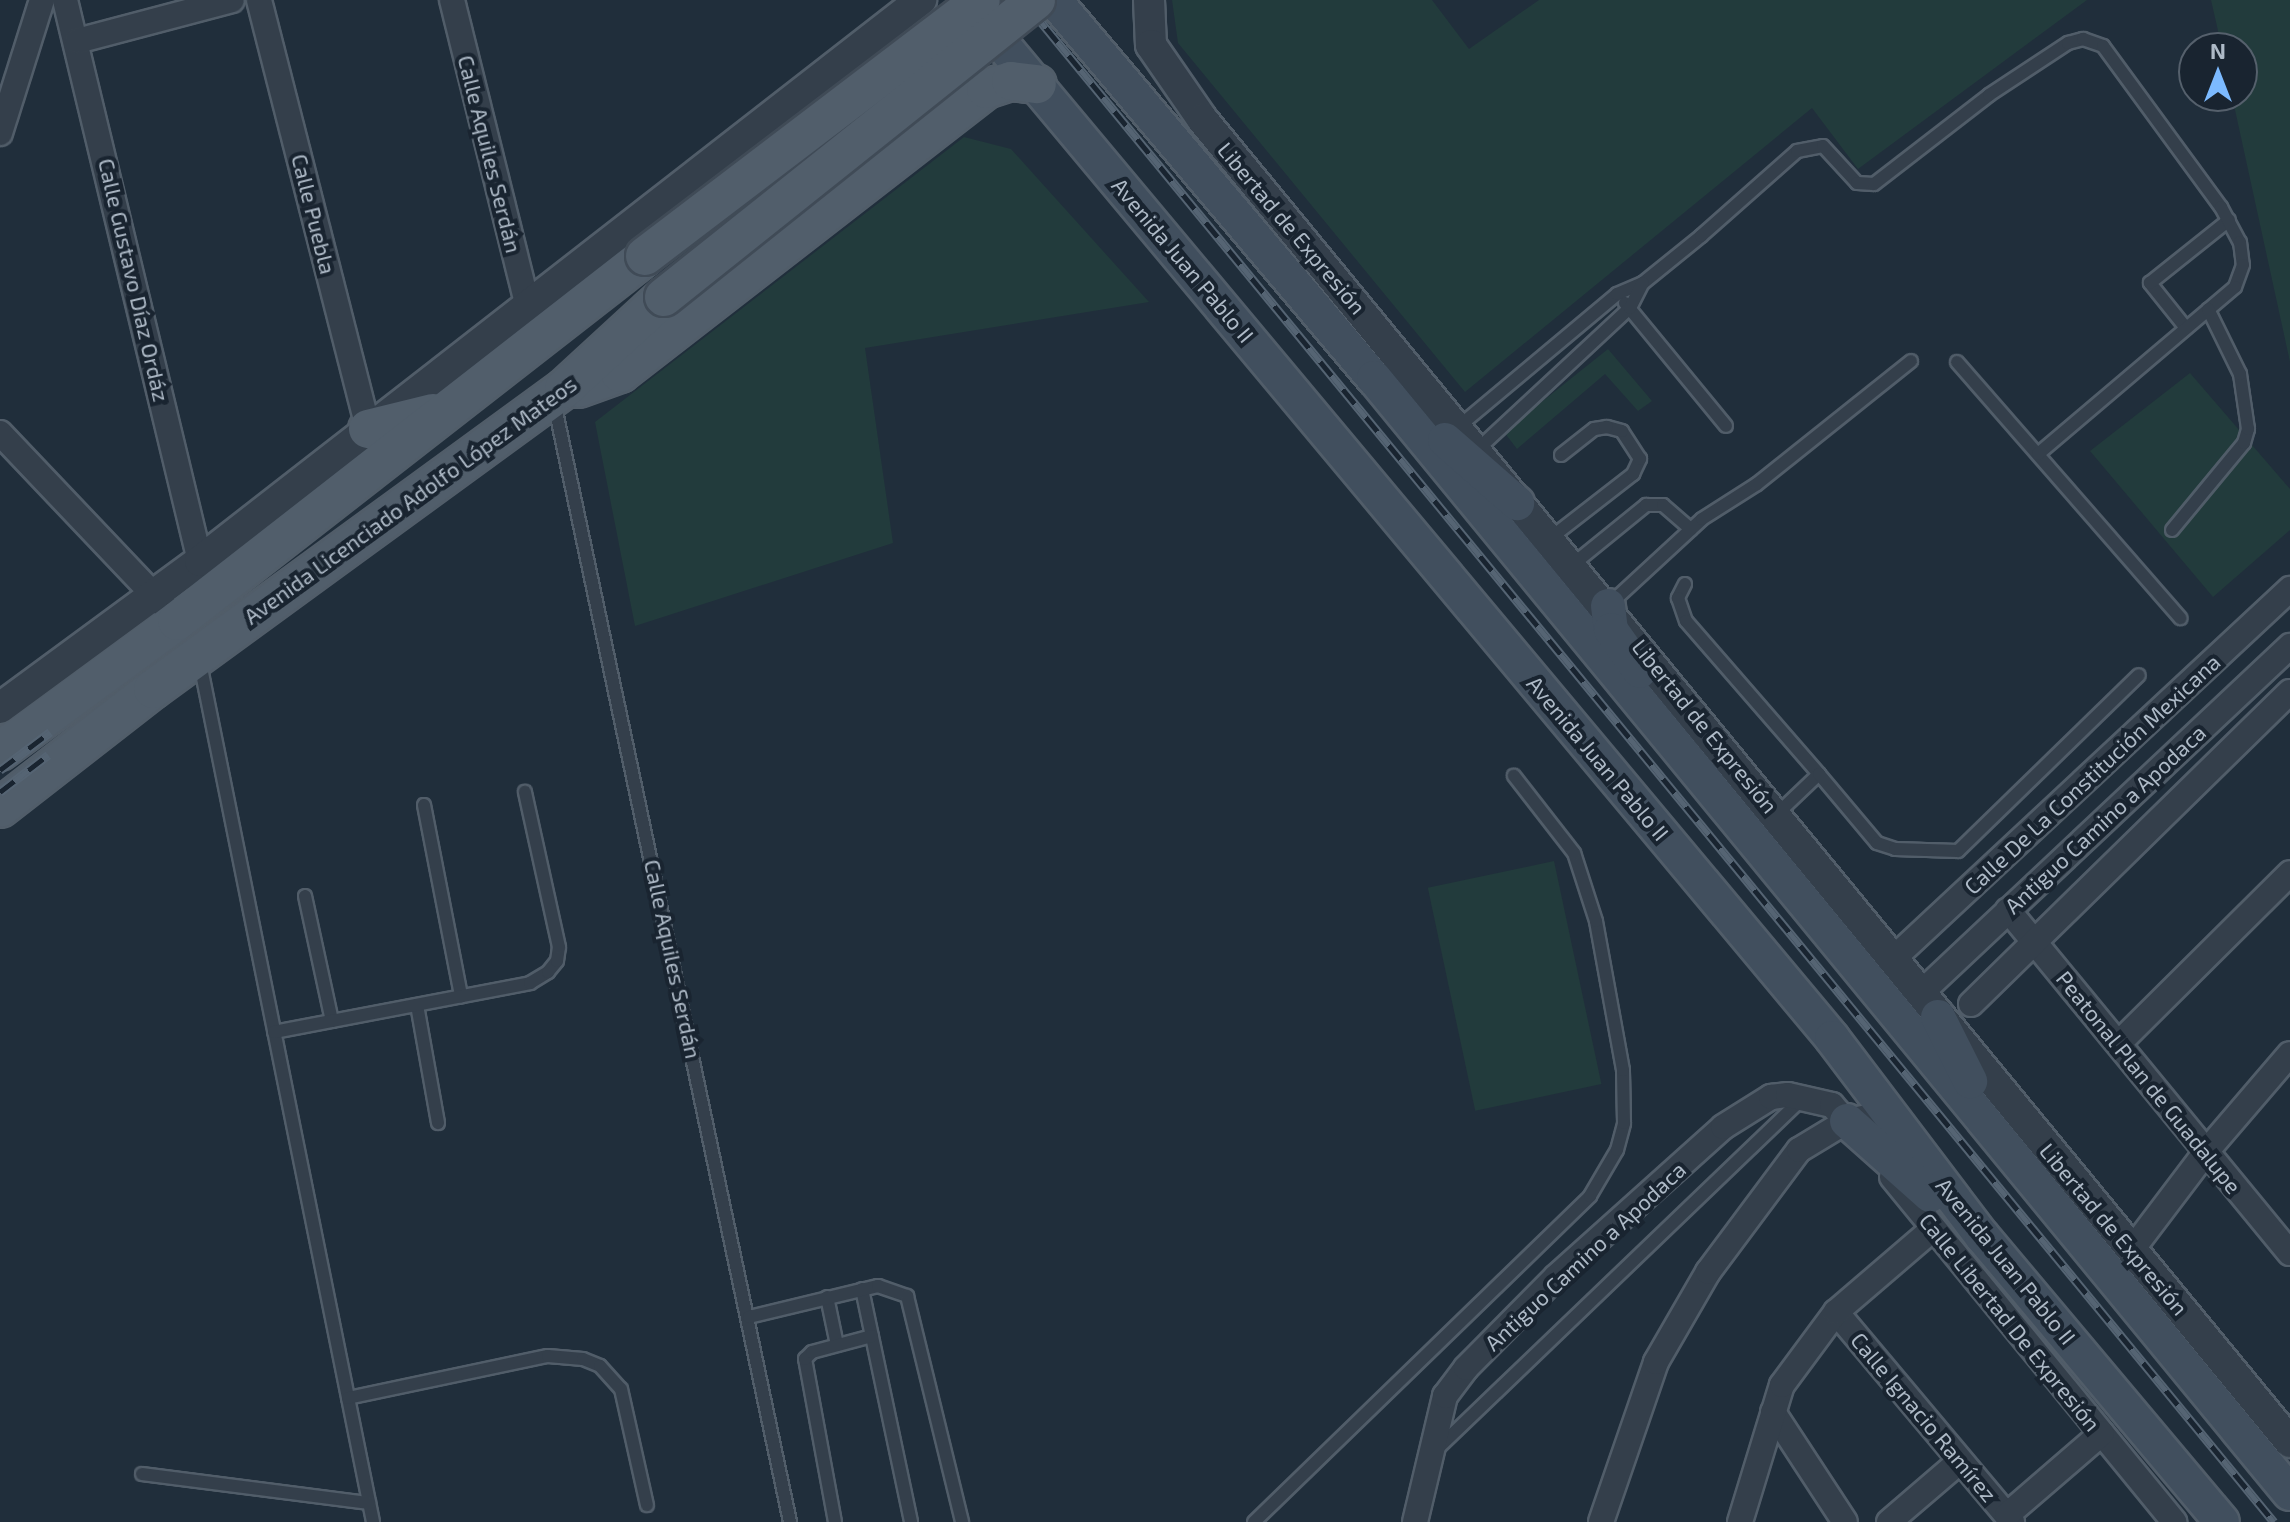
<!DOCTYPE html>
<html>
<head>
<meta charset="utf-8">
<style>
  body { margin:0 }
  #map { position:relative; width:2290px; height:1522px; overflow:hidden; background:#202e3b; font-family:"Exo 2",sans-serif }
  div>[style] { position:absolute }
  .green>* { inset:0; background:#223b3c; transform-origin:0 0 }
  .roads { filter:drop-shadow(2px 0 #515d69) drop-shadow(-2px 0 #515d69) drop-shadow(0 2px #515d69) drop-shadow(0 -2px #515d69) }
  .service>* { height:12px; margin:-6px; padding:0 6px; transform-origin:6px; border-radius:6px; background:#343f4b }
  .minor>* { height:24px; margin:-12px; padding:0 12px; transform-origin:12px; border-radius:12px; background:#343f4b }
  .tertiary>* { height:30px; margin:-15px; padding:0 15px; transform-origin:15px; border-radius:15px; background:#343f4b }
  .secondary>* { height:34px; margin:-17px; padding:0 17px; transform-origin:17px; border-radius:17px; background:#414f5e }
  .primary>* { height:38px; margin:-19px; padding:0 19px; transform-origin:19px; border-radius:19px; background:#515e6b }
  .rail>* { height:9px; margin-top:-4.5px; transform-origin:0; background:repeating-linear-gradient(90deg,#192430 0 18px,#556473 0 36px); box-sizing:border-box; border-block:2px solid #556473 }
  .bridges { filter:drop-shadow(2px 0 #404b57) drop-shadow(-2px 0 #404b57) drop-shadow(0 2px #404b57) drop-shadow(0 -2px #404b57) }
  .primary-bridge>* { height:38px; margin:-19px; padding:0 19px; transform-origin:19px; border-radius:19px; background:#515e6b }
  span { translate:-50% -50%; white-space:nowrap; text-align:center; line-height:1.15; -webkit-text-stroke:8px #192430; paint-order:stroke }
  .street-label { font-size:22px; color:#aebac7 }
  .north { position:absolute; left:2178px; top:32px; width:80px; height:80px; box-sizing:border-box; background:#192430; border:2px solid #55606c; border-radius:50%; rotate:0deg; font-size:22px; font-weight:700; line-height:32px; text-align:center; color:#aebac7 }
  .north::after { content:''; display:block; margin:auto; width:28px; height:36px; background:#7cbaff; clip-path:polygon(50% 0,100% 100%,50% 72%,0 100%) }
</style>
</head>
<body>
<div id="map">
  <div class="green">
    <i style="clip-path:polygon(1172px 0,1432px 0,1469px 49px,1539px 0,2087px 0,1858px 169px,1812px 108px,1465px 392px,1178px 43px)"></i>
    <i style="clip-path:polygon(2211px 0,2290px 0,2290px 362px,2232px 96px,2242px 96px,2242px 48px,2222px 48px)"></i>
    <i style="clip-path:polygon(964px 137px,1011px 149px,1149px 302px,865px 348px,893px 543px,635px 626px,595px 422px)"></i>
    <i style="clip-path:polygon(1608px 349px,1652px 401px,1638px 411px,1605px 374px,1517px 449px,1504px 432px)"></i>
    <i style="clip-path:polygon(2190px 373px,2290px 489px,2290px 530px,2213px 597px,2090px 451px)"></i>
    <i style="left:1554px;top:861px;width:228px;height:129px;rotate:78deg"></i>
  </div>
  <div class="roads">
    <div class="service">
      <i style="left:1625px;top:303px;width:159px;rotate:50.6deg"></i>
      <i style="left:2186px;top:328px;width:58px;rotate:-128.7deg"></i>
      <i style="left:2150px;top:283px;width:101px;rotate:-38.6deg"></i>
      <i style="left:1957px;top:362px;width:340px;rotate:48.9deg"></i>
      <i style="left:554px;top:402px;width:1145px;rotate:78.1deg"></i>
      <i style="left:1457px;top:428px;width:209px;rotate:-39.9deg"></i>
      <i style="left:1617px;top:294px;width:28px;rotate:-23deg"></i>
      <i style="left:1643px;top:283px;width:75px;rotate:-39deg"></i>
      <i style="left:1701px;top:236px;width:128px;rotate:-41.5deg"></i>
      <i style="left:1797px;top:151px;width:26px;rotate:-11deg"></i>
      <i style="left:1823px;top:146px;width:50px;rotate:47.4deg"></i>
      <i style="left:1857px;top:183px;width:17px;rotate:3deg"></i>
      <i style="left:1874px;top:184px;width:145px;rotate:-37.7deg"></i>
      <i style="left:1989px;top:95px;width:95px;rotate:-33.4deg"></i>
      <i style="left:2068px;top:43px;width:16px;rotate:-15deg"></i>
      <i style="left:2083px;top:39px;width:21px;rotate:19deg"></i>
      <i style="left:2103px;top:46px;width:200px;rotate:53.8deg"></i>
      <i style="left:2221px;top:207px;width:40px;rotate:62deg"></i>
      <i style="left:2240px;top:242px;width:23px;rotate:83deg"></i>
      <i style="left:2243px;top:265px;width:23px;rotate:110deg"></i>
      <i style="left:2235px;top:287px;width:258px;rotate:139.7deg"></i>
      <i style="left:1477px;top:450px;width:209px;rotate:-42.9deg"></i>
      <i style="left:1630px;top:308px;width:28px;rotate:-63deg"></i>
      <i style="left:2172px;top:530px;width:113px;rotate:-50.4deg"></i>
      <i style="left:2244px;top:443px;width:15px;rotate:-74deg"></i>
      <i style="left:2248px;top:429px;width:56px;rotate:-98.3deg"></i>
      <i style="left:2240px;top:374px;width:72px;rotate:-116.2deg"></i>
      <i style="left:1548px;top:540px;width:108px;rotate:-37.8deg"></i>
      <i style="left:1633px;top:474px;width:17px;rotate:-65deg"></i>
      <i style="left:1640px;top:459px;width:33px;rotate:-123deg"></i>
      <i style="left:1622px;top:431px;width:16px;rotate:-165deg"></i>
      <i style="left:1607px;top:427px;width:13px;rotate:171deg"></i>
      <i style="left:1594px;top:429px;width:42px;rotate:141.8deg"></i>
      <i style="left:1571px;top:566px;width:97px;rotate:-39.1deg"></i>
      <i style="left:1646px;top:505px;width:17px"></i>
      <i style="left:1663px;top:505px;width:37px;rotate:41deg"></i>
      <i style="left:1685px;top:584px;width:16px;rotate:117deg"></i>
      <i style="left:1678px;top:598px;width:24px;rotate:71deg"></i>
      <i style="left:1686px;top:621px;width:203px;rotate:49deg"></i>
      <i style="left:1819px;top:774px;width:58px;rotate:136.4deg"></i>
      <i style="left:1610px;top:604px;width:125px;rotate:-42.7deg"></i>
      <i style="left:1702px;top:519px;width:65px;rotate:-32.5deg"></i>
      <i style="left:1757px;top:484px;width:197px;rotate:-38.6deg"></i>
      <i style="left:200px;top:663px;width:876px;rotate:78.61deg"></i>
      <i style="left:1819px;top:774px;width:90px;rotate:50deg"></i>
      <i style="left:1877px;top:843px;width:19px;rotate:18deg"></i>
      <i style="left:1895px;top:849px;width:63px;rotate:1.8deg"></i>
      <i style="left:1958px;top:851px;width:252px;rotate:-44.2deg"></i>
      <i style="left:424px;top:805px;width:195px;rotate:79deg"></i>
      <i style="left:305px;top:896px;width:128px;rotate:77.8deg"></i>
      <i style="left:417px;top:1005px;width:120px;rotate:79.9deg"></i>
      <i style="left:274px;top:1032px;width:261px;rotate:-10.8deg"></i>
      <i style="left:530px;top:983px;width:21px;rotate:-31deg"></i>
      <i style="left:548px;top:972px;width:14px;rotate:-51deg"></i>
      <i style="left:557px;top:961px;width:14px;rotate:-82deg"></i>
      <i style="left:559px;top:947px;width:159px;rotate:-102.4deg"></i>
      <i style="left:862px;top:1289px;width:238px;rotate:78.1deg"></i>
      <i style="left:827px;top:1297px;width:49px;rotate:78.2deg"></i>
      <i style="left:749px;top:1317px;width:133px;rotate:-13.5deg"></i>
      <i style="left:878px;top:1286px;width:31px;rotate:19deg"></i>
      <i style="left:907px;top:1296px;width:233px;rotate:76.3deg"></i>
      <i style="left:348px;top:1398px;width:204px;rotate:-11.9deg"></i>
      <i style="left:548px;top:1356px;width:35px;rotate:5deg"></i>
      <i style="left:583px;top:1359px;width:18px;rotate:22deg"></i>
      <i style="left:600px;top:1366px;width:31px;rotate:48deg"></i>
      <i style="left:621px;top:1389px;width:119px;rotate:77.4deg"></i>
      <i style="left:1435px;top:1451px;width:510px;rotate:-43.81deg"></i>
      <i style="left:142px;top:1474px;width:229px;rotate:7.3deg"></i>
      <i style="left:835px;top:1522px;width:166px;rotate:-100.4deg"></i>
      <i style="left:805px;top:1359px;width:10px;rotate:-45deg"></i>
      <i style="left:812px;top:1352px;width:62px;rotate:-14.9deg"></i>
      <i style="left:1254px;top:1522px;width:468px;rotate:-44.1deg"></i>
      <i style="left:1590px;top:1196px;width:53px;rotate:-59.6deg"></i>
      <i style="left:1617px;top:1150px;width:28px;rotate:-75deg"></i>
      <i style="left:1624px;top:1123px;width:53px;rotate:-91.1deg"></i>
      <i style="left:1623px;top:1070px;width:151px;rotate:-100.3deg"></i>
      <i style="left:1596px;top:921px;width:71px;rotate:-107.9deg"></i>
      <i style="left:1574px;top:853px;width:98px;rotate:-127.9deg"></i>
    </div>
    <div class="minor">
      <i style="left:65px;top:0;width:577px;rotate:76.47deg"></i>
      <i style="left:200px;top:561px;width:17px;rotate:111deg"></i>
      <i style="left:259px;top:0;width:443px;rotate:75.7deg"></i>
      <i style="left:452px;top:0;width:316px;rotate:76.1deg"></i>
      <i style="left:77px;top:41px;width:160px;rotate:-14.8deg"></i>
      <i style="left:0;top:133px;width:139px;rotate:-72.5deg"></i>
      <i style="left:0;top:433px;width:241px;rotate:46.5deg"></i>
      <i style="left:2008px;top:910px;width:444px;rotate:50.6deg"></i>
      <i style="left:1893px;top:959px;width:543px;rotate:-42.98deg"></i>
      <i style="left:1921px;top:993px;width:507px;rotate:-43.24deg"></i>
      <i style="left:1971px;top:1004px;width:446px;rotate:-44.4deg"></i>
      <i style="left:2119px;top:1043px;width:241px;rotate:-44.8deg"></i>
      <i style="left:1892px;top:1177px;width:446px;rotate:50.7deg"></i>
      <i style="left:2131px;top:1251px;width:123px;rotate:-52.9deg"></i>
      <i style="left:2205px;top:1153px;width:130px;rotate:-49.4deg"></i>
      <i style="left:1836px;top:1312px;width:274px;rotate:50deg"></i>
      <i style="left:1773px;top:1412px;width:131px;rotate:56.8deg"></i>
      <i style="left:2007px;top:1515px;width:125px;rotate:-40.8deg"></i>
      <i style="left:1415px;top:1522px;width:130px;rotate:-76.6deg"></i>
      <i style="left:1445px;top:1396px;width:35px;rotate:-53deg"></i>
      <i style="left:1466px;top:1368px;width:128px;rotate:-45.3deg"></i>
      <i style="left:1556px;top:1277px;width:224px;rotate:-41.9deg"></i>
      <i style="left:1723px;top:1127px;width:57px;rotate:-32deg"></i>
      <i style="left:1771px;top:1097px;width:17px;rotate:-7deg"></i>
      <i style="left:1788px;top:1095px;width:45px;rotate:12.8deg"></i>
      <i style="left:1832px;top:1105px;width:37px;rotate:49deg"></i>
      <i style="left:1601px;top:1522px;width:169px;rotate:-71deg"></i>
      <i style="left:1656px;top:1362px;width:104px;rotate:-60deg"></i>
      <i style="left:1708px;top:1272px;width:152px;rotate:-53.3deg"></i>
      <i style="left:1799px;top:1150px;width:56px;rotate:-31.1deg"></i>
      <i style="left:1847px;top:1121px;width:42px;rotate:-11deg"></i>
      <i style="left:1740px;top:1522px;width:143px;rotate:-73deg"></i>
      <i style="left:1782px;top:1385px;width:91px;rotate:-53.5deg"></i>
      <i style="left:1836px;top:1312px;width:128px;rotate:-40.6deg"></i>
      <i style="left:1889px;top:1522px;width:92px;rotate:-40.6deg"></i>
    </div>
    <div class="tertiary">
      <i style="left:1149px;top:0;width:45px;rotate:87.5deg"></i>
      <i style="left:1151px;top:45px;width:90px;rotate:55.4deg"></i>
      <i style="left:1202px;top:119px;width:1713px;rotate:50.57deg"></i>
      <i style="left:0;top:708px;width:248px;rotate:-36.3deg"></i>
      <i style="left:200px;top:561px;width:914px;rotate:-37.89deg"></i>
    </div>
    <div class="secondary">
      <i style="left:1054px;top:0;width:495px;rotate:49.8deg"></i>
      <i style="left:1374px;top:378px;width:1443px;rotate:50.6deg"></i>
      <i style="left:976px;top:13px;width:1335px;rotate:50.13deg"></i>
      <i style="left:1832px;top:1038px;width:248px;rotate:52.9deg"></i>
      <i style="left:1982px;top:1236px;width:373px;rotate:50deg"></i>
      <i style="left:1445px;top:440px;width:96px;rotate:41.2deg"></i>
      <i style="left:1608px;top:606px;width:24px;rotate:83deg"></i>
      <i style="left:1611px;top:630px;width:50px;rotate:54.7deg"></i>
      <i style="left:1938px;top:1017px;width:72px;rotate:63.4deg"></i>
      <i style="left:1847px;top:1121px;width:111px;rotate:41.7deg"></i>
    </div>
    <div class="primary">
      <i style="left:578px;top:388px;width:45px;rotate:-19.7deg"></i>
      <i style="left:620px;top:373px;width:463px;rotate:-37.8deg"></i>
      <i style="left:986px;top:89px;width:26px;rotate:-18deg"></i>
      <i style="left:1011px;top:81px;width:26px;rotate:7deg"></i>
      <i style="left:368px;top:429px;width:67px;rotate:-13.8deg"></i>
      <i style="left:0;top:751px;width:220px;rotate:-36.3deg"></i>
      <i style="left:177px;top:621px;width:594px;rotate:-37.95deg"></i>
      <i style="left:0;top:808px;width:194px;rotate:-37.9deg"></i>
      <i style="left:153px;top:689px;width:509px;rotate:-36.13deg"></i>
      <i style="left:564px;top:389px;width:136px;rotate:-42.6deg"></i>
    </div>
  </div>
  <div class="rail">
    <i style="left:1023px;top:0;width:1970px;rotate:50.58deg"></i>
    <i style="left:0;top:770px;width:63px;rotate:-37.2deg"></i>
    <i style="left:0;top:792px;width:61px;rotate:-37.6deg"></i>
  </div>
  <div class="bridges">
    <div class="primary-bridge">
      <i style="left:645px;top:256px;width:422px;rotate:-37.3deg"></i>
      <i style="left:664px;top:297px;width:476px;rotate:-38.6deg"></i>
    </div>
  </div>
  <div class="street-label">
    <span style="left:490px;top:154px;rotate:76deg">Calle Aquiles Serdán</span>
    <span style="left:314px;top:214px;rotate:76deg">Calle Puebla</span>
    <span style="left:1292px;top:228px;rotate:50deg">Libertad de Expresión</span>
    <span style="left:1183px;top:260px;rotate:50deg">Avenida Juan Pablo II</span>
    <span style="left:134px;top:280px;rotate:77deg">Calle Gustavo Díaz Ordáz</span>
    <span style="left:410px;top:500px;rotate:-36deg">Avenida Licenciado Adolfo López Mateos</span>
    <span style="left:1705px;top:726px;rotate:51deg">Libertad de Expresión</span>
    <span style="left:1598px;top:758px;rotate:50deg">Avenida Juan Pablo II</span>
    <span style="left:2092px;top:774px;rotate:-43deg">Calle De La Constitución Mexicana</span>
    <span style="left:2105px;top:819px;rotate:-43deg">Antiguo Camino a Apodaca</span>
    <span style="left:673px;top:959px;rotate:78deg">Calle Aquiles Serdán</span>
    <span style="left:2149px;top:1082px;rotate:51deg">Peatonal Plan de Guadalupe</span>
    <span style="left:2114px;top:1229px;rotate:50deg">Libertad de Expresión</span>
    <span style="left:1585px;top:1256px;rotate:-43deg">Antiguo Camino a Apodaca</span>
    <span style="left:2006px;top:1261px;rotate:51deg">Avenida Juan Pablo II</span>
    <span style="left:2010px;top:1322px;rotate:51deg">Calle Libertad De Expresión</span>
    <span style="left:1924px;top:1417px;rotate:50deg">Calle Ignacio Ramírez</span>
  </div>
  <div class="north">N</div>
</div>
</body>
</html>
